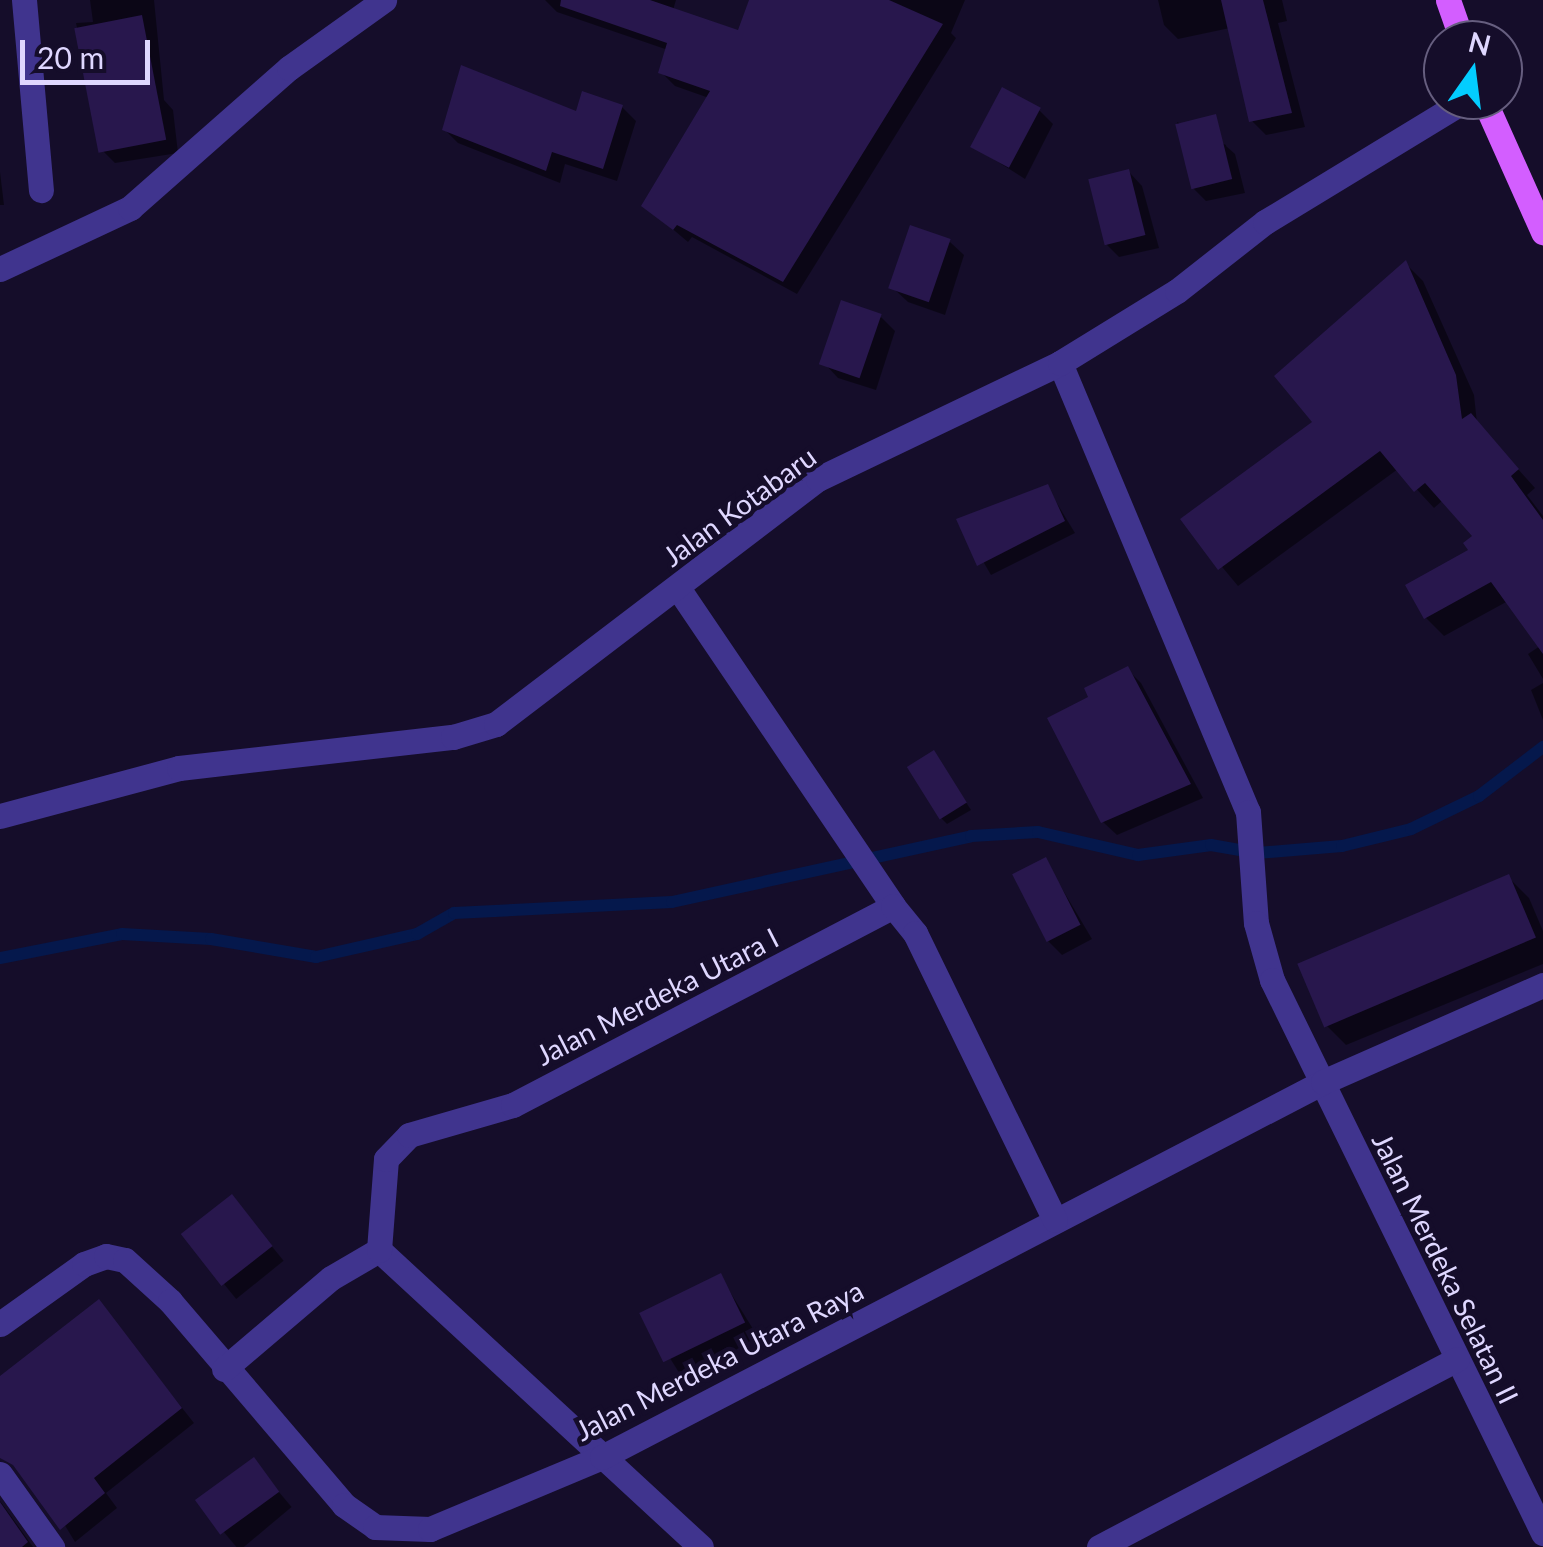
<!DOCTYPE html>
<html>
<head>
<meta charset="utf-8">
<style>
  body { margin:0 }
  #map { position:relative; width:1543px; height:1547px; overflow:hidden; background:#150d2a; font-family:Lato,sans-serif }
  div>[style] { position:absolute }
  .shadow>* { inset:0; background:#0007; transform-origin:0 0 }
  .stream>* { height:12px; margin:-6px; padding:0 6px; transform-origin:6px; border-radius:6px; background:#05184c }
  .building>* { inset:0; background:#28174d; transform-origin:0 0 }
  .minor>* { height:25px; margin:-12.5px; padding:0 12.5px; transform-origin:12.5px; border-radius:12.5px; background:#40348e }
  .major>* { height:25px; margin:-12.5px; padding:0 12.5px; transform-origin:12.5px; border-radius:12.5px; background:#d35eff }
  span { translate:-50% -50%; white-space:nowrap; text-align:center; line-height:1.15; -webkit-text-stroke:9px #150d2a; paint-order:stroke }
  .street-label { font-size:28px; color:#dfd7ff }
  .north { position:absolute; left:1423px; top:20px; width:100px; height:100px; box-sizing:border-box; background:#150d2a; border:2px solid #665e7f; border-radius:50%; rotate:14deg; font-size:28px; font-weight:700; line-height:40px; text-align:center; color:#dfd7ff }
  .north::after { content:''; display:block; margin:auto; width:35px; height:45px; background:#03cdff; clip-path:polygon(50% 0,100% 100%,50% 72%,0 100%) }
  .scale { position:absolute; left:20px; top:40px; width:130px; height:45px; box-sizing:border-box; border:5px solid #dfd7ff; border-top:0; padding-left:12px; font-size:30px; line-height:35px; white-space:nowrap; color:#dfd7ff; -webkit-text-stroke:8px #150d2a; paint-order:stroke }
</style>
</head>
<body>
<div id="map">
  <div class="shadow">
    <i style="clip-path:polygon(90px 0,154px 0,164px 100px,173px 110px,178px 153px,115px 163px,101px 149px,76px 23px,93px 22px)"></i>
    <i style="clip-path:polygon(545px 0,676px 0,673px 10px,739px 33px,752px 0,965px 0,951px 33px,956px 38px,797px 294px,692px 237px,688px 242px,644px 205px,709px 98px,675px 86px,661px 72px,668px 50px,557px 12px)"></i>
    <i style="clip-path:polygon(1158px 0,1282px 0,1287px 21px,1278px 23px,1305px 127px,1266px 135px,1252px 121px,1230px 28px,1178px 39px,1164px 25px)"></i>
    <i style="clip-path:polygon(622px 107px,636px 121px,617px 181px,565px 164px,560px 183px,458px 143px,444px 129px)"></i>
    <i style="clip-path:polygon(1039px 110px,1053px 124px,1025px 179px,976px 148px)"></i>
    <i style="clip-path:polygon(1177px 122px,1226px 145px,1233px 192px,1226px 146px,1235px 154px,1245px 193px,1206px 201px,1192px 187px)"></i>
    <i style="clip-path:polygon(0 172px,4px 205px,0 205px)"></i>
    <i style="clip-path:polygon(1129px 172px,1142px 186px,1159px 248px,1119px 257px,1105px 243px)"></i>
    <i style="clip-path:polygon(950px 242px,964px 255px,945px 315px,908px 302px,894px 289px)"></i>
    <i style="clip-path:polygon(1406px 264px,1423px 281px,1474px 395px,1477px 423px,1535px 488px,1527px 495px,1543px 516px,1543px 679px,1528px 654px,1540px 646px,1508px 601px,1444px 636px,1426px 618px,1408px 586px,1472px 551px,1476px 537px,1443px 500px,1434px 508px,1398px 469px,1238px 586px,1183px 520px,1316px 422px)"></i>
    <i style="clip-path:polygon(881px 317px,895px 331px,876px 390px,838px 378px,825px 364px)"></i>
    <i style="clip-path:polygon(1047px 487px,1075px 533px,991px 575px,959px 520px)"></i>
    <i style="clip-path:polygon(1127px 669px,1141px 683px,1203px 798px,1117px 835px,1103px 822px,1092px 698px)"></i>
    <i style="clip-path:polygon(1543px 683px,1543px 720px,1531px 690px)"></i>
    <i style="clip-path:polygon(934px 753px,971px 810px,947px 824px,941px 818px)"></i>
    <i style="clip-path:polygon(1045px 860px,1092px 939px,1062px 955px,1048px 941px)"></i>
    <i style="clip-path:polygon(1508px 877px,1529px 898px,1543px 931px,1543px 964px,1346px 1045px,1325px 1024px)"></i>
    <i style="left:232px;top:1197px;width:82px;height:61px;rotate:51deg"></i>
    <i style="left:720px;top:1276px;width:71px;height:86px;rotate:58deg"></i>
    <i style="clip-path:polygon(99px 1303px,194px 1423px,106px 1493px,117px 1508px,75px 1542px,0 1418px,0 1381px)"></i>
    <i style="left:253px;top:1461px;width:60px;height:68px;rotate:50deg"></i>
    <i style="clip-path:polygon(0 1501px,3px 1505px,33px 1547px,0 1547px)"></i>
  </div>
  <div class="stream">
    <i style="left:0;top:958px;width:124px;rotate:-11.1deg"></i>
    <i style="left:122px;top:934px;width:89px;rotate:3.2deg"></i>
    <i style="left:211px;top:939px;width:107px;rotate:9.7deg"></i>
    <i style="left:316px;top:957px;width:104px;rotate:-12.8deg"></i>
    <i style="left:417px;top:934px;width:43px;rotate:-29.6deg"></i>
    <i style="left:454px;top:913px;width:218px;rotate:-2.9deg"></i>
    <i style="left:672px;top:902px;width:306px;rotate:-12.4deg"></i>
    <i style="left:971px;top:836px;width:67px;rotate:-3.4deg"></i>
    <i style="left:1038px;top:832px;width:103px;rotate:13deg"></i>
    <i style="left:1138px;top:855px;width:74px;rotate:-7.8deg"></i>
    <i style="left:1211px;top:845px;width:47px;rotate:9.9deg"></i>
    <i style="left:1257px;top:853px;width:85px;rotate:-4.7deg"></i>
    <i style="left:1342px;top:846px;width:71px;rotate:-13.8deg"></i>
    <i style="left:1411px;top:829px;width:76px;rotate:-25.9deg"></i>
    <i style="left:1479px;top:796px;width:81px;rotate:-37.4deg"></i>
  </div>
  <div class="building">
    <i style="clip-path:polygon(561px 0,650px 0,738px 30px,749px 0,889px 0,943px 24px,783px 282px,677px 225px,673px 230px,641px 206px,710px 91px,658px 73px,667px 43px,560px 6px)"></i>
    <i style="clip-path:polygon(1221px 0,1263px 0,1292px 113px,1249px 122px)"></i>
    <i style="left:142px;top:15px;width:127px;height:69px;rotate:79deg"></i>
    <i style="clip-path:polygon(461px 65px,576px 111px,582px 91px,623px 105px,603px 169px,552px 152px,546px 171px,442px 130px)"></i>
    <i style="left:1002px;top:87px;width:44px;height:68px;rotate:28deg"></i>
    <i style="left:1216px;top:114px;width:67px;height:42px;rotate:76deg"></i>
    <i style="left:1129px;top:169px;width:68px;height:42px;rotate:76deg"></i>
    <i style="left:910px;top:225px;width:43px;height:67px;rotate:19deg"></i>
    <i style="clip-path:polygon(1406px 260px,1456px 375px,1462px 419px,1471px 413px,1519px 469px,1511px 476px,1543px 520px,1543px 654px,1491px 582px,1424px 619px,1405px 585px,1468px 550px,1463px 543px,1472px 536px,1425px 483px,1414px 492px,1380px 451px,1218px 570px,1180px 519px,1312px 422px,1274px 376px)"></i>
    <i style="left:841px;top:300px;width:43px;height:68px;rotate:19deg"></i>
    <i style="clip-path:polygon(1048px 484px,1065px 521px,977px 566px,956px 519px)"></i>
    <i style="clip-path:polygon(1128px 666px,1191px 784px,1101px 823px,1047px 718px,1088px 697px,1084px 688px)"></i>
    <i style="left:934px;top:750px;width:62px;height:32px;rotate:58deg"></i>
    <i style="left:1046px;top:857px;width:76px;height:38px;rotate:63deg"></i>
    <i style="left:1509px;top:874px;width:69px;height:230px;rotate:67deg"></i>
    <i style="left:232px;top:1194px;width:66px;height:65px;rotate:52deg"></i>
    <i style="left:721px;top:1273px;width:55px;height:91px;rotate:64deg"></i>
    <i style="clip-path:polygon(99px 1299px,182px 1408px,94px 1478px,105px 1493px,60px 1530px,13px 1465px,0 1458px,0 1376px)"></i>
    <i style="left:254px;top:1457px;width:43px;height:73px;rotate:54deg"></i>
    <i style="clip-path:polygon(0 1502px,28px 1542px,22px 1547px,0 1547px)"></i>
  </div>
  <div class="minor">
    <i style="left:24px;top:0;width:191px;rotate:84.9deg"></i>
    <i style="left:0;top:269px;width:144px;rotate:-25.1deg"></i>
    <i style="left:130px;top:208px;width:212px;rotate:-41.4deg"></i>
    <i style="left:289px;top:68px;width:117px;rotate:-35.6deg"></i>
    <i style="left:1060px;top:363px;width:487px;rotate:67.3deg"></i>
    <i style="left:1248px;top:812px;width:111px;rotate:85.9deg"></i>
    <i style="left:1256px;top:923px;width:59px;rotate:74.3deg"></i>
    <i style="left:1272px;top:980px;width:616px;rotate:63.89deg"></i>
    <i style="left:678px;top:588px;width:384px;rotate:55.9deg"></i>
    <i style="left:0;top:816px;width:185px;rotate:-15deg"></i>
    <i style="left:179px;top:768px;width:276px;rotate:-6.5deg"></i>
    <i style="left:453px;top:737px;width:45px;rotate:-16.8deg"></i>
    <i style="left:496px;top:724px;width:405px;rotate:-37.3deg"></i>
    <i style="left:818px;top:479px;width:268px;rotate:-25.6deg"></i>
    <i style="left:1060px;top:363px;width:137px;rotate:-31.6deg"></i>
    <i style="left:1177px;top:291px;width:112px;rotate:-38.1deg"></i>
    <i style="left:1265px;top:222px;width:235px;rotate:-31.3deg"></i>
    <i style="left:379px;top:1250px;width:438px;rotate:42.7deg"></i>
    <i style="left:0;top:1324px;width:103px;rotate:-35.5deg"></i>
    <i style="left:84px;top:1264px;width:23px;rotate:-20deg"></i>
    <i style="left:106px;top:1256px;width:19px;rotate:12deg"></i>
    <i style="left:125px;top:1260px;width:61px;rotate:42.3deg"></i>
    <i style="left:170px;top:1301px;width:268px;rotate:49.5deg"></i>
    <i style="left:344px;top:1505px;width:38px;rotate:35deg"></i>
    <i style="left:375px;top:1527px;width:55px;rotate:2.1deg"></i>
    <i style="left:430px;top:1529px;width:186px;rotate:-22.7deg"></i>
    <i style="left:602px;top:1457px;width:813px;rotate:-27.48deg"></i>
    <i style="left:1323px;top:1082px;width:240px;rotate:-23.8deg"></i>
    <i style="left:224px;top:1369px;width:140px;rotate:-40.4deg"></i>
    <i style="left:331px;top:1278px;width:56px;rotate:-30.3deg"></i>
    <i style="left:379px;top:1250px;width:91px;rotate:-85.6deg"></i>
    <i style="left:386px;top:1159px;width:33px;rotate:-46deg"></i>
    <i style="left:409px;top:1135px;width:108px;rotate:-16.1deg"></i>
    <i style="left:513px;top:1105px;width:429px;rotate:-27.6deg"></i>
    <i style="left:893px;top:906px;width:35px;rotate:51deg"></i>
    <i style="left:915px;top:933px;width:319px;rotate:64deg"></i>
    <i style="left:0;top:1474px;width:90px;rotate:54.5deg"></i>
    <i style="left:1099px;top:1547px;width:404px;rotate:-27.7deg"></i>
  </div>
  <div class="major">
    <i style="left:1448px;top:0;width:42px;rotate:70.7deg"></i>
    <i style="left:1484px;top:100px;width:145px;rotate:65.9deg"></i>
  </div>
  <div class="street-label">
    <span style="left:739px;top:506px;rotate:-36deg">Jalan Kotabaru</span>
    <span style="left:657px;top:996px;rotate:-27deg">Jalan Merdeka Utara I</span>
    <span style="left:1446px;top:1268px;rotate:64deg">Jalan Merdeka Selatan II</span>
    <span style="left:719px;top:1360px;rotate:-27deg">Jalan Merdeka Utara Raya</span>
  </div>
  <div class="north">N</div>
  <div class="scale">20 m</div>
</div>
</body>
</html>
